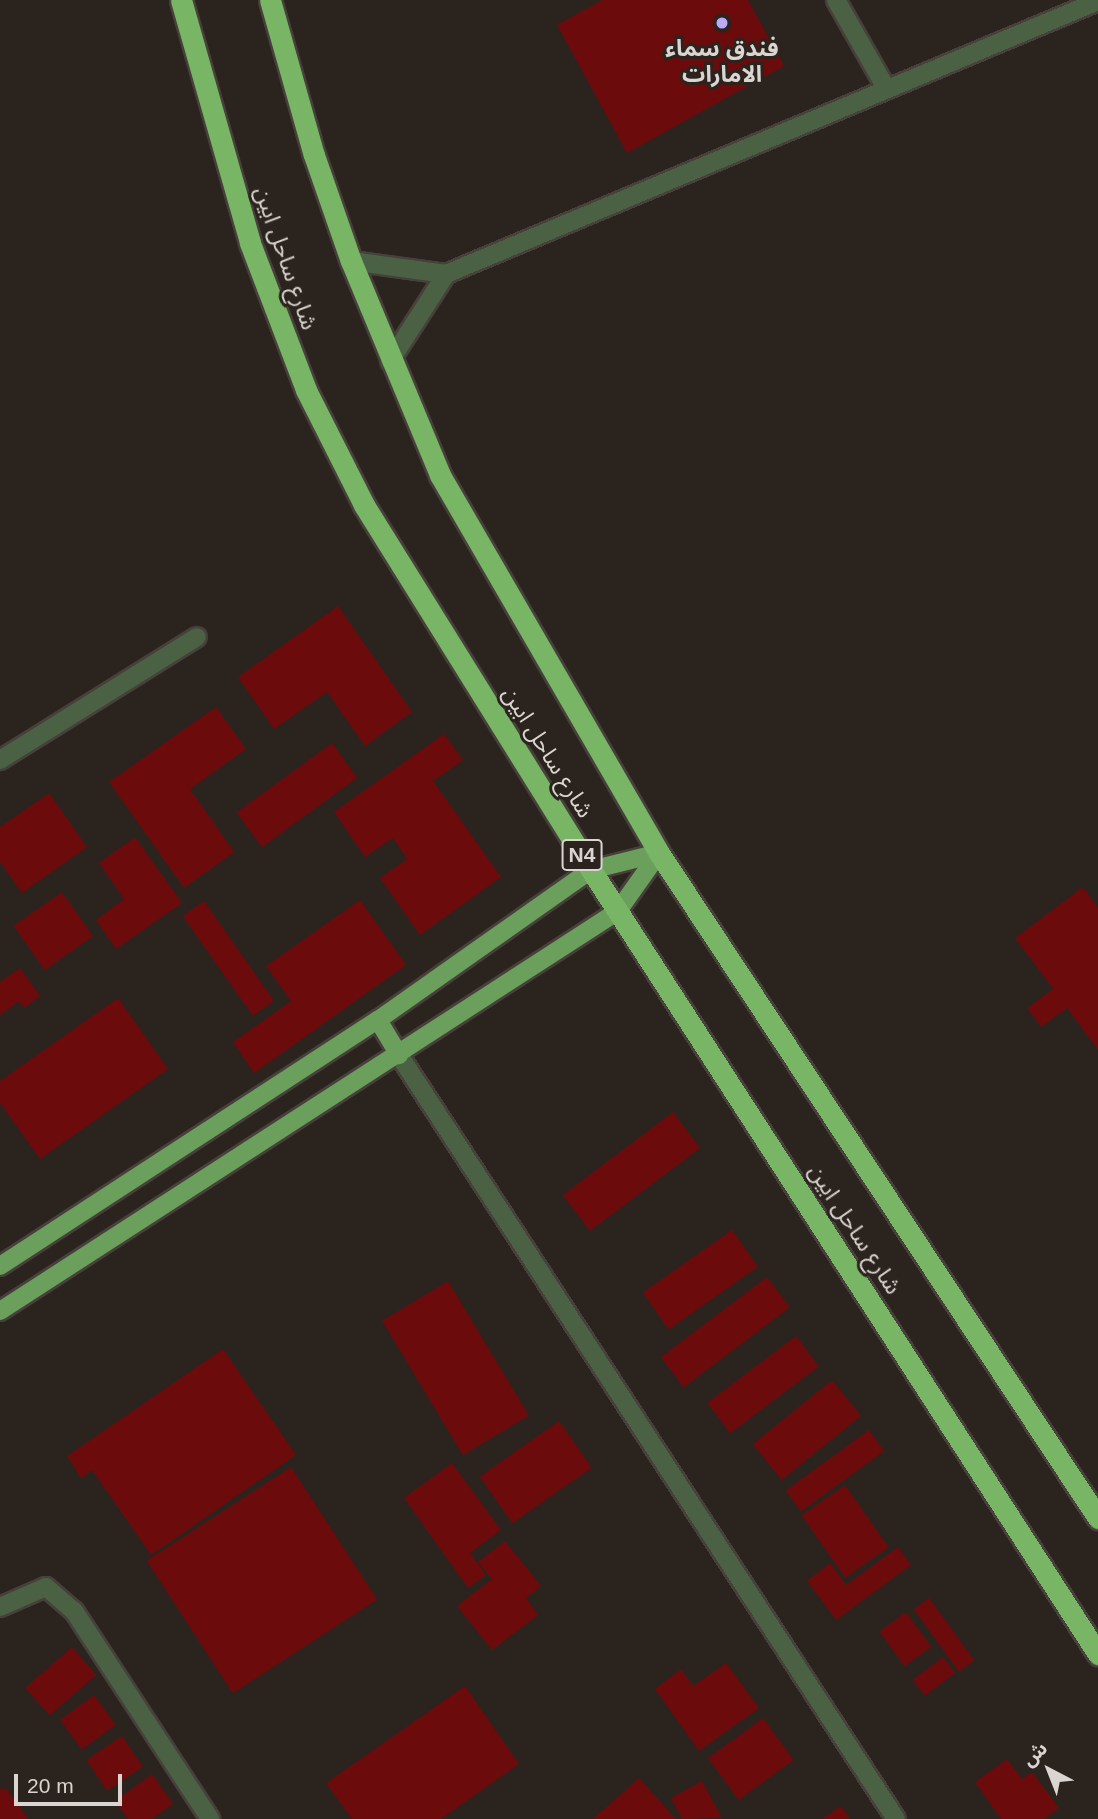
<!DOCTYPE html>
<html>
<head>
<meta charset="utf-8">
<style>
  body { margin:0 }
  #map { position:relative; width:1098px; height:1819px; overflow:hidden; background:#2b241e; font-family:Arial,"Noto Sans Arabic",sans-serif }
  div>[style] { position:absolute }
  .building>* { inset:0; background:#6c0b0c; transform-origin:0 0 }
  .roads { filter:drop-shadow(2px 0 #47403b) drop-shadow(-2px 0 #47403b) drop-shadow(0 2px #47403b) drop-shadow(0 -2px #47403b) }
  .minor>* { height:18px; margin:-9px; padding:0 9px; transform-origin:9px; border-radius:9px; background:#4a6243 }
  .major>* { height:18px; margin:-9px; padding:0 9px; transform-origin:9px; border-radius:9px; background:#6b9f5c }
  .highway>* { height:21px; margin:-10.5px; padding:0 10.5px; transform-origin:10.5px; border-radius:10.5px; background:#78b666 }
  .dots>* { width:19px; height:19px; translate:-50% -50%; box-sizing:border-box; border:4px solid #2b241e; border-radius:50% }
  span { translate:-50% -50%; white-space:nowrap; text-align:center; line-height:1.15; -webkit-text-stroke:6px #2b241e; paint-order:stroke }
  .shield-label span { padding:2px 5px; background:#2b241e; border:2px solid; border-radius:5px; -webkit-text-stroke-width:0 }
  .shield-label { font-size:21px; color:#dbd5d2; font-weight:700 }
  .poi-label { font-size:23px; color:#dbd5d2; font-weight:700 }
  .street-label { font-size:23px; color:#dbd5d2 }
  .north { position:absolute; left:1014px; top:1735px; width:70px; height:70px; -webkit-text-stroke:5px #2b241e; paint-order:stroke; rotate:318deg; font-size:19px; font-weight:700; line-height:28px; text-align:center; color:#dbd5d2 }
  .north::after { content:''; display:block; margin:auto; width:24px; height:32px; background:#dbd5d2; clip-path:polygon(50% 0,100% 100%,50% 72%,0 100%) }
  .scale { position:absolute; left:14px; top:1774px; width:108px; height:32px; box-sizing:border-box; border:4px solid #dbd5d2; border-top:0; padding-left:9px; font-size:21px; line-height:24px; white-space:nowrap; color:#dbd5d2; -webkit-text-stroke:5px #2b241e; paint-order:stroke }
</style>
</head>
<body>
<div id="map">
  <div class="building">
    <i style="clip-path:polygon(602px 0,748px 0,784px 66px,627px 153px,557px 25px)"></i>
    <i style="clip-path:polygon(338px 606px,412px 712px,365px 746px,327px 692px,274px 729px,238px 677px)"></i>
    <i style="clip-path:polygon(216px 707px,246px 749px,190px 789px,234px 852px,184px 888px,109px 782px)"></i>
    <i style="clip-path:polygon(444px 734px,463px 760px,433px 781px,501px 877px,420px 935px,380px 878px,407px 859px,393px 838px,365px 857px,334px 812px)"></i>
    <i style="left:332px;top:743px;width:43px;height:118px;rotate:54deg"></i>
    <i style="clip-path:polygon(49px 793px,87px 847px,22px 893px,0 862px,0 827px)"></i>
    <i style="clip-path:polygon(135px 837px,182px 903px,116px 949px,96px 920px,124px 899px,99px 863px)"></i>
    <i style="clip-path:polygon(1083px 887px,1098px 908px,1098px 1050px,1067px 1008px,1041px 1027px,1027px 1008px,1053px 989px,1015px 938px)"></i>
    <i style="left:62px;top:892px;width:54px;height:59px;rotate:55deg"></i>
    <i style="clip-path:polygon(360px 900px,406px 965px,254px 1073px,233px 1042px,291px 1001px,266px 966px)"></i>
    <i style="left:204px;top:901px;width:122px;height:26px;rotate:55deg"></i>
    <i style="clip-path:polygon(20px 968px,40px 996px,24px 1008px,19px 1001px,0 1015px,0 982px)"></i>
    <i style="clip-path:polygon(118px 998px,168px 1069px,40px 1159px,0 1103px,0 1081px)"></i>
    <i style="left:673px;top:1112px;width:45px;height:138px;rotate:53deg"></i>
    <i style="left:732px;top:1230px;width:45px;height:109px;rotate:55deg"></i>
    <i style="left:767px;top:1277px;width:38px;height:133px;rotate:53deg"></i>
    <i style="left:448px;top:1281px;width:157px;height:77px;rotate:59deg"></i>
    <i style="left:796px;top:1336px;width:38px;height:111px;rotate:53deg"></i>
    <i style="clip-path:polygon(223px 1349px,296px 1455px,151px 1555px,92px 1470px,81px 1478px,67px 1456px)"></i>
    <i style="left:832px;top:1380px;width:46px;height:102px;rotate:51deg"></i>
    <i style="left:559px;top:1421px;width:57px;height:97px;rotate:55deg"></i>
    <i style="left:869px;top:1430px;width:26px;height:103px;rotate:54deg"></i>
    <i style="clip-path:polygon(452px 1463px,501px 1530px,470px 1553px,486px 1575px,468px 1588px,404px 1498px)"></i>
    <i style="left:291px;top:1467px;width:158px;height:172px;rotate:57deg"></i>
    <i style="left:845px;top:1485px;width:76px;height:53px;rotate:55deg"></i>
    <i style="clip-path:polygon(505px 1541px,541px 1586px,526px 1598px,538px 1615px,492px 1650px,457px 1606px,492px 1579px,478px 1562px)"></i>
    <i style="clip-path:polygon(898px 1547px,911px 1565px,836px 1620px,807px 1581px,830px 1563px,846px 1585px)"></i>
    <i style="left:929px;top:1598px;width:77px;height:19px;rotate:54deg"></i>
    <i style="left:906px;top:1612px;width:43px;height:33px;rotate:54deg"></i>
    <i style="left:72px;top:1647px;width:37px;height:62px;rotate:49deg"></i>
    <i style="left:943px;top:1657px;width:20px;height:38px;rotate:53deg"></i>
    <i style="clip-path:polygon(726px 1663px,759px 1708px,699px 1751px,655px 1689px,681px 1669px,693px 1686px)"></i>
    <i style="clip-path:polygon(465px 1686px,519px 1764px,441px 1819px,352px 1819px,326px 1783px)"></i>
    <i style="left:94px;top:1695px;width:37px;height:42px;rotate:54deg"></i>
    <i style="left:763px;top:1718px;width:52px;height:68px;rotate:54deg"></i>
    <i style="left:122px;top:1736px;width:37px;height:43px;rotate:56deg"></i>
    <i style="clip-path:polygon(1007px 1759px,1022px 1779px,1032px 1772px,1059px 1808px,1044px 1819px,1001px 1819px,975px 1782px)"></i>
    <i style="clip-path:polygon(152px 1774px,173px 1804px,152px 1819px,128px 1819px,115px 1801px)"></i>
    <i style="clip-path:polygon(639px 1778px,676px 1819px,593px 1819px)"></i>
    <i style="clip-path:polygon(702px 1781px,722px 1818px,682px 1819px,671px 1798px)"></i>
    <i style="clip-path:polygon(5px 1787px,28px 1819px,0 1819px,0 1790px)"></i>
    <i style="clip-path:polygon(841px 1806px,850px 1819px,822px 1819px)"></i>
  </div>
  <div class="roads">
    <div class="minor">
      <i style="left:836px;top:0;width:101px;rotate:60.4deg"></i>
      <i style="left:351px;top:261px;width:96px;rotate:7.8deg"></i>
      <i style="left:446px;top:274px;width:707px;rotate:-22.72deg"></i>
      <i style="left:390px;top:361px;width:103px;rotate:-57.2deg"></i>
      <i style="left:0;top:760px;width:232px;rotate:-32deg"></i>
      <i style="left:399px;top:1055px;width:911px;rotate:56.96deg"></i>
      <i style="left:0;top:1607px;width:50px;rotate:-23.5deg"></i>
      <i style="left:46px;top:1587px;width:37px;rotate:41deg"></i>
      <i style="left:74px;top:1611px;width:249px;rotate:56.8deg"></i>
    </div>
    <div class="major">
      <i style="left:378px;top:1020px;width:41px;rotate:59deg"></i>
      <i style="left:0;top:1266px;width:451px;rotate:-33.1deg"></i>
      <i style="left:378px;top:1020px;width:261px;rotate:-35.2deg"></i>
      <i style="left:591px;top:870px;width:70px;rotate:-14deg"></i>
      <i style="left:0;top:1311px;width:736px;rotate:-32.91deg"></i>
      <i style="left:618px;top:911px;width:71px;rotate:-54.7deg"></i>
    </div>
    <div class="highway">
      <i style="left:181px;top:0;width:253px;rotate:74.1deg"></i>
      <i style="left:250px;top:243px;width:157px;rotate:69.1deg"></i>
      <i style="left:306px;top:390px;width:129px;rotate:63.2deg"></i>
      <i style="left:364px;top:505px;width:430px;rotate:58.1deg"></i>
      <i style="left:591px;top:870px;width:934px;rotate:57.11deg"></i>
      <i style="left:270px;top:0;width:161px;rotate:74.2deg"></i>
      <i style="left:314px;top:155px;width:112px;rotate:70.8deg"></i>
      <i style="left:351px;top:261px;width:232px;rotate:67.4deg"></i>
      <i style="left:440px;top:475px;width:437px;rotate:59.9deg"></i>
      <i style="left:659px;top:853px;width:797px;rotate:56.57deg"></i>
    </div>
  </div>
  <div class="dots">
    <i style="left:722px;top:23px;background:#bbaaf6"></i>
  </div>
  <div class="shield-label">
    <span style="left:582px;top:855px">N4</span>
  </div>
  <div class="poi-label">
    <span style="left:722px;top:61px">فندق سماء<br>الامارات</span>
  </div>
  <div class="street-label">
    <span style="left:286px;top:258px;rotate:71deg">شارع ساحل ابين</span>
    <span style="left:548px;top:752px;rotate:58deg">شارع ساحل ابين</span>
    <span style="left:855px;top:1229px;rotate:57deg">شارع ساحل ابين</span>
  </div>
  <div class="north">ش</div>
  <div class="scale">20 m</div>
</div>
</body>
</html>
